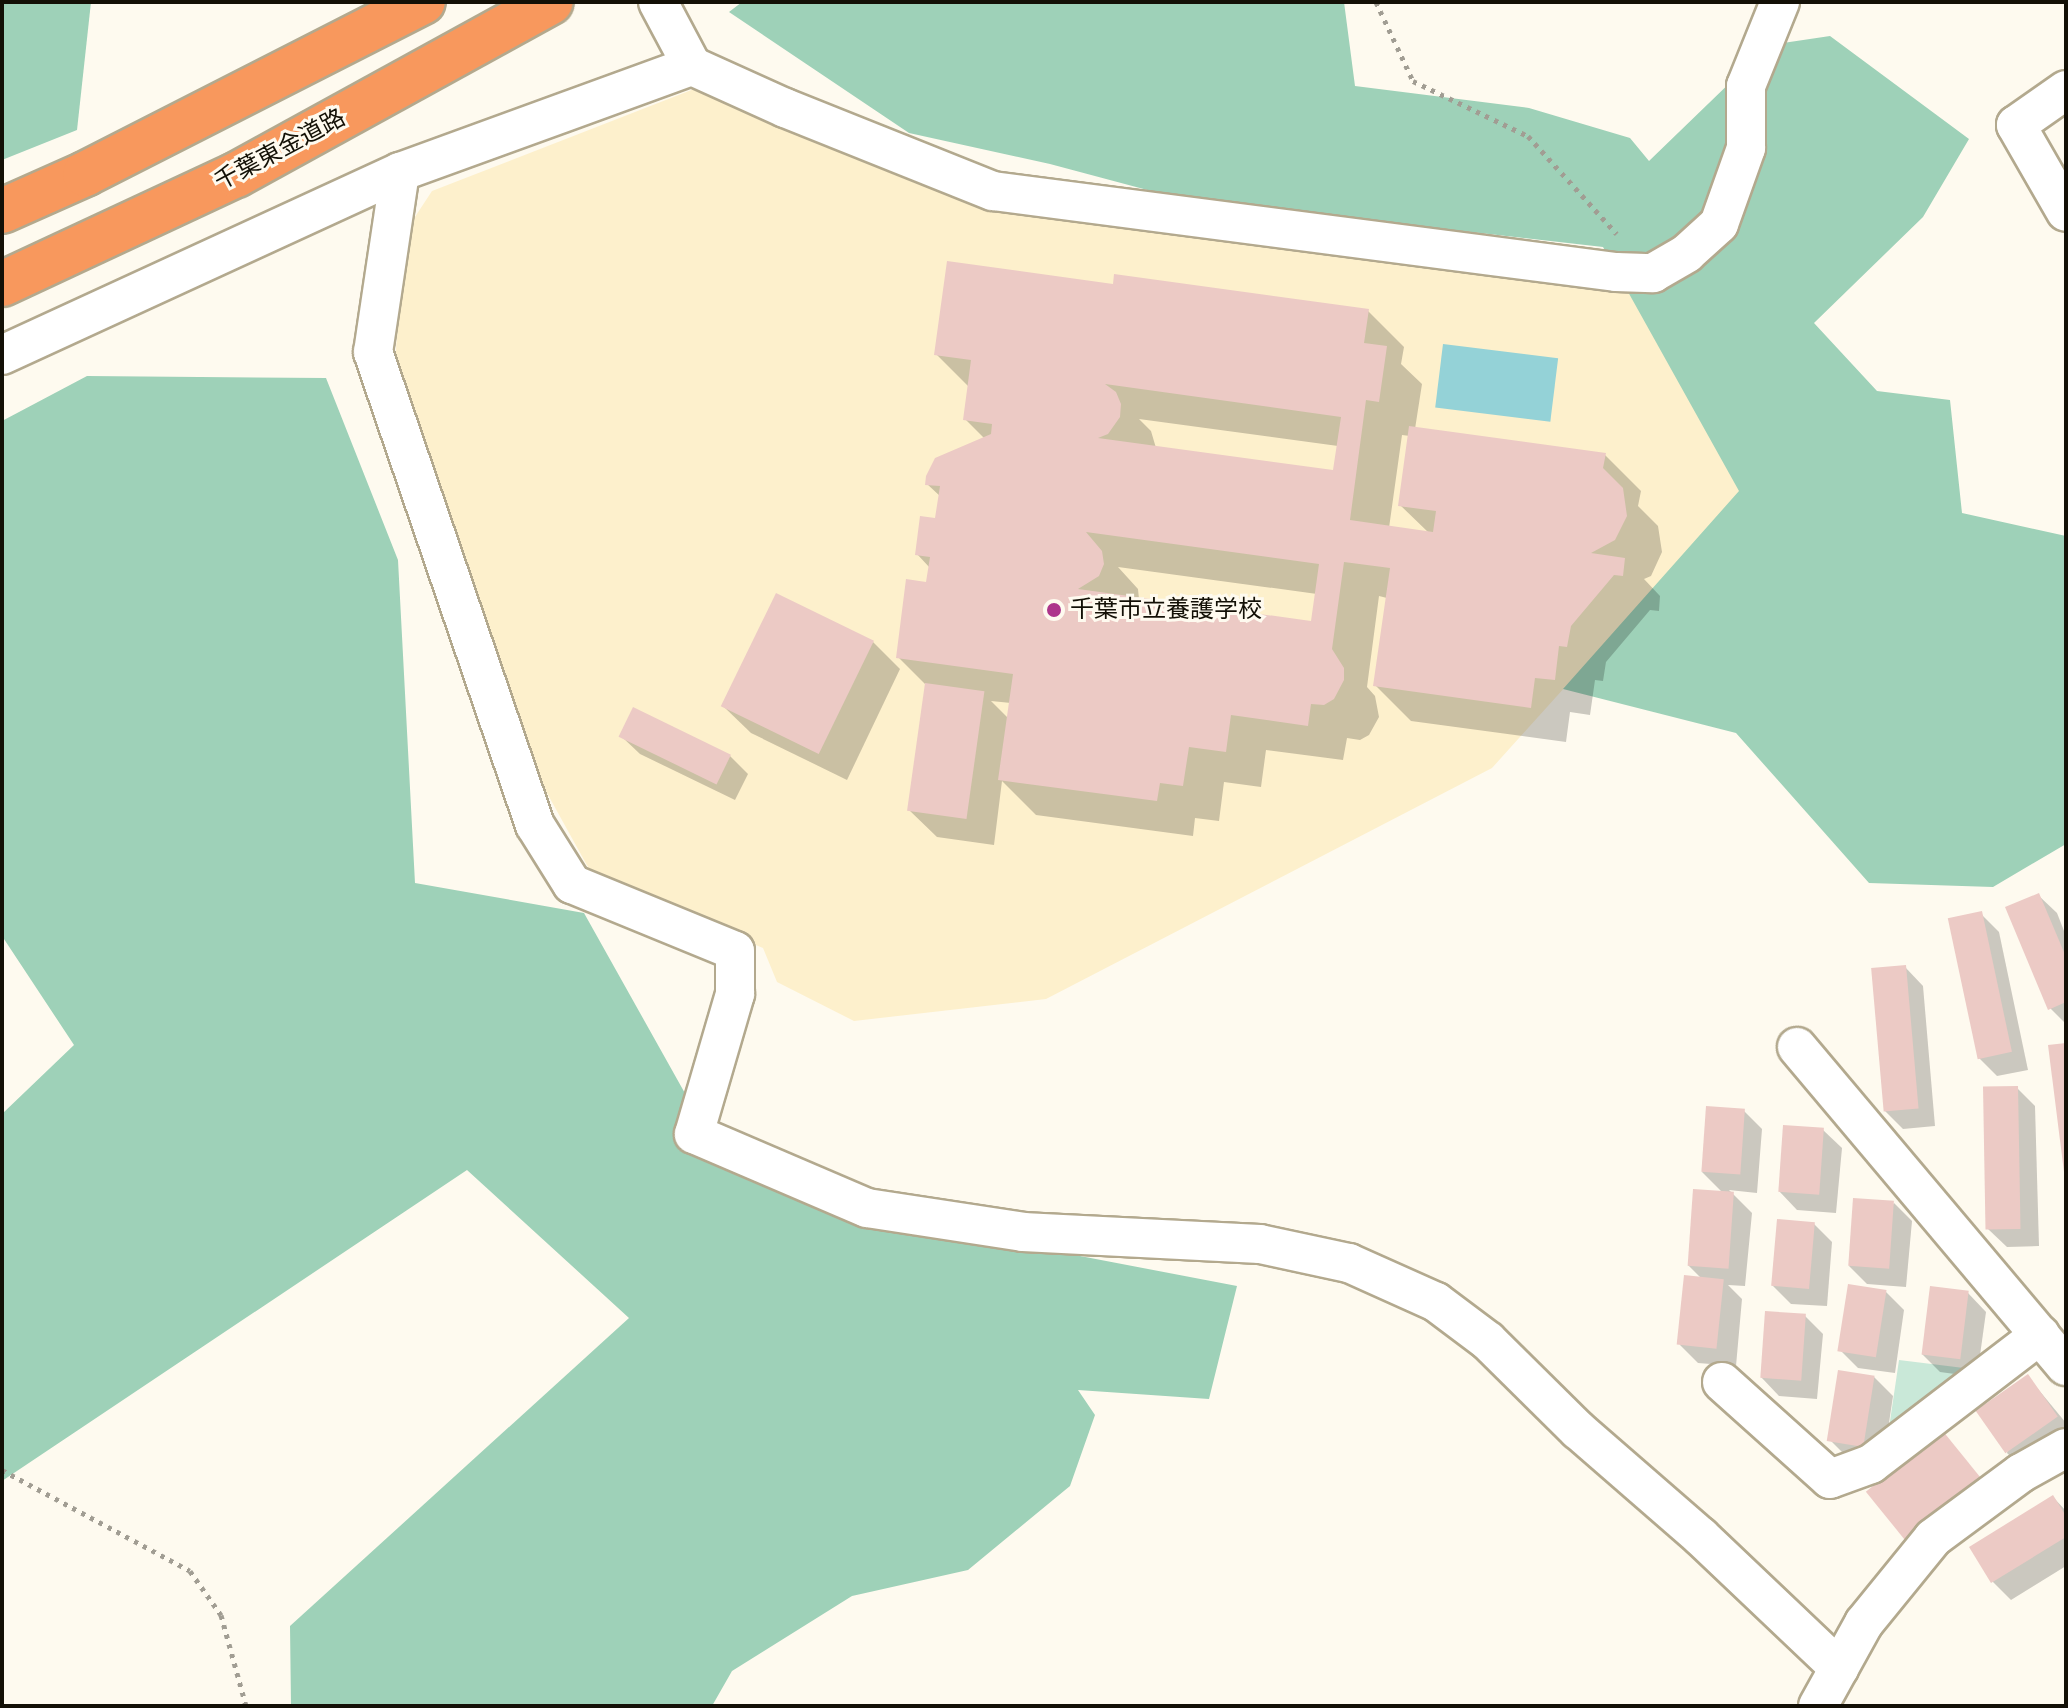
<!DOCTYPE html>
<html>
<head>
<meta charset="utf-8">
<style>
  body { margin:0 }
  #map { position:relative; width:2068px; height:1708px; overflow:hidden; background:#fefaef; font-family:"Fira Sans Condensed","Noto Sans JP",sans-serif }
  div>[style] { position:absolute }
  .built>* { inset:0; background:#fdf0cc }
  .green>* { inset:0; background:#c9e8d8 }
  .forest>* { inset:0; background:#9ed1b8 }
  .water>* { inset:0; background:#94d2d7; transform-origin:0 0 }
  .shadow>* { inset:0; background:#0003 }
  .building>* { inset:0; background:#eccac5; transform-origin:0 0 }
  .path>* { height:5px; margin-top:-2.5px; transform-origin:0; background:repeating-linear-gradient(90deg,#a19d93 0 4px,transparent 0 10px) }
  .roads { filter:drop-shadow(2px 0 #b3a98e) drop-shadow(-2px 0 #b3a98e) drop-shadow(0 2px #b3a98e) drop-shadow(0 -2px #b3a98e) }
  .minor>* { height:38px; margin:-19px; padding:0 19px; transform-origin:19px; border-radius:19px; background:#fff }
  .highway>* { height:44px; margin:-22px; padding:0 22px; transform-origin:22px; border-radius:22px; background:#f8985d }
  .dots>* { width:22px; height:22px; translate:-50% -50%; box-sizing:border-box; border:4px solid #fefaef; border-radius:50% }
  span { translate:-50% -50%; white-space:nowrap; text-align:center; line-height:1.15; -webkit-text-stroke:6px #fefaef; paint-order:stroke }
  .street-label { font-size:24px; color:#131006 }
  .poi-label { font-size:24px; color:#131006 }
  .left { translate:0 -50%; text-align:left }
  .frame { position:absolute; inset:0; border:4px solid #131006; pointer-events:none }
</style>
</head>
<body>
<div id="map">
  <div class="built">
    <i style="clip-path:polygon(694px 89px,996px 200px,1626px 284px,1742px 491px,1492px 768px,1046px 999px,854px 1021px,777px 982px,763px 948px,594px 878px,511px 728px,395px 359px,407px 229px,432px 191px)"></i>
  </div>
  <div class="green">
    <i style="clip-path:polygon(1899px 1360px,1972px 1369px,1889px 1428px)"></i>
  </div>
  <div class="forest">
    <i style="clip-path:polygon(2px 2px,91px 2px,77px 130px,2px 160px)"></i>
    <i style="clip-path:polygon(742px 2px,1344px 2px,1355px 86px,1529px 108px,1630px 138px,1649px 161px,1769px 45px,1830px 36px,1969px 139px,1923px 217px,1814px 323px,1877px 391px,1950px 400px,1962px 513px,2066px 536px,2066px 844px,1993px 887px,1869px 883px,1736px 733px,1563px 689px,1739px 491px,1603px 247px,1181px 199px,1050px 164px,909px 133px,729px 12px)"></i>
    <i style="clip-path:polygon(87px 376px,326px 378px,398px 560px,415px 883px,584px 913px,719px 1154px,855px 1213px,1237px 1286px,1209px 1399px,1078px 1390px,1095px 1415px,1070px 1486px,968px 1570px,852px 1596px,732px 1671px,712px 1706px,291px 1706px,290px 1626px,629px 1318px,467px 1170px,2px 1481px,2px 1114px,74px 1045px,2px 936px,2px 421px)"></i>
  </div>
  <div class="water">
    <i style="left:1443px;top:344px;width:116px;height:64px;rotate:7deg"></i>
  </div>
  <div class="shadow">
    <i style="clip-path:polygon(evenodd,1114px 286px,1368px 311px,1404px 347px,1401px 364px,1422px 384px,1415px 429px,1605px 455px,1641px 491px,1638px 506px,1658px 526px,1662px 552px,1651px 576px,1644px 579px,1660px 596px,1659px 611px,1650px 610px,1606px 662px,1603px 681px,1595px 680px,1590px 715px,1570px 712px,1566px 742px,1411px 721px,1375px 685px,1387px 598px,1379px 596px,1367px 687px,1375px 696px,1379px 717px,1369px 735px,1360px 740px,1347px 738px,1343px 760px,1266px 750px,1261px 787px,1224px 782px,1219px 821px,1195px 818px,1193px 836px,1036px 815px,1002px 781px,994px 845px,937px 837px,909px 810px,927px 686px,898px 657px,928px 584px,930px 568px,917px 554px,937px 520px,941px 497px,927px 484px,985px 439px,965px 419px,970px 388px,936px 354px,1114px 286px,1139px 419px,1338px 446px,1334px 473px,1156px 448px,1151px 431px,1139px 419px,1114px 286px,1402px 435px,1410px 436px,1400px 505px,1429px 533px,1389px 528px,1402px 435px,1114px 286px,1118px 567px,1317px 594px,1312px 623px,1139px 599px,1138px 589px,1118px 567px,1114px 286px,991px 701px,1011px 703px,1009px 719px,991px 701px)"></i>
    <i style="clip-path:polygon(873px 642px,900px 669px,847px 780px,751px 733px,723px 706px)"></i>
    <i style="clip-path:polygon(621px 736px,730px 756px,748px 774px,735px 800px,640px 754px)"></i>
    <i style="clip-path:polygon(2038px 895px,2057px 913px,2066px 936px,2066px 1024px,2050px 1008px)"></i>
    <i style="clip-path:polygon(1981px 914px,1999px 932px,2028px 1070px,1997px 1076px,1979px 1058px)"></i>
    <i style="clip-path:polygon(1905px 967px,1923px 986px,1935px 1126px,1903px 1129px,1885px 1111px)"></i>
    <i style="clip-path:polygon(2017px 1088px,2035px 1106px,2039px 1246px,2007px 1247px,1988px 1229px)"></i>
    <i style="clip-path:polygon(1744px 1111px,1762px 1129px,1757px 1193px,1729px 1190px,1752px 1213px,1745px 1286px,1728px 1285px,1742px 1299px,1736px 1366px,1698px 1363px,1680px 1345px,1702px 1279px,1688px 1265px,1724px 1194px,1702px 1172px)"></i>
    <i style="clip-path:polygon(1823px 1130px,1842px 1148px,1836px 1213px,1797px 1210px,1779px 1191px)"></i>
    <i style="clip-path:polygon(1894px 1203px,1912px 1221px,1906px 1287px,1867px 1284px,1849px 1266px)"></i>
    <i style="clip-path:polygon(1814px 1224px,1832px 1242px,1827px 1306px,1791px 1304px,1772px 1285px)"></i>
    <i style="clip-path:polygon(1886px 1292px,1904px 1310px,1895px 1373px,1858px 1368px,1840px 1350px)"></i>
    <i style="clip-path:polygon(1968px 1293px,1986px 1312px,1977px 1377px,1940px 1372px,1922px 1354px)"></i>
    <i style="clip-path:polygon(1805px 1316px,1823px 1334px,1817px 1399px,1779px 1396px,1761px 1377px)"></i>
    <i style="clip-path:polygon(1874px 1377px,1893px 1396px,1883px 1463px,1848px 1458px,1830px 1440px)"></i>
    <i style="clip-path:polygon(2028px 1377px,2066px 1423px,2066px 1443px,2025px 1471px,2007px 1453px)"></i>
    <i style="clip-path:polygon(2053px 1497px,2066px 1511px,2066px 1566px,2011px 1600px,1993px 1582px,1972px 1548px)"></i>
  </div>
  <div class="building">
    <i style="clip-path:polygon(evenodd,947px 261px,1113px 284px,1114px 274px,1369px 309px,1364px 343px,1387px 346px,1379px 402px,1366px 400px,1350px 520px,1433px 532px,1436px 511px,1398px 506px,1409px 426px,1606px 453px,1603px 468px,1623px 488px,1627px 516px,1615px 540px,1591px 553px,1625px 558px,1623px 576px,1614px 575px,1571px 626px,1567px 647px,1559px 646px,1555px 680px,1535px 678px,1531px 708px,1373px 686px,1390px 568px,1344px 562px,1332px 649px,1344px 668px,1344px 680px,1334px 699px,1324px 705px,1311px 704px,1308px 726px,1231px 715px,1226px 752px,1189px 747px,1183px 786px,1160px 783px,1157px 801px,998px 780px,1013px 674px,896px 658px,906px 579px,926px 582px,930px 557px,915px 555px,920px 516px,935px 518px,940px 486px,925px 485px,926px 476px,935px 458px,991px 434px,992px 424px,963px 420px,971px 360px,934px 355px,947px 261px,1105px 384px,1341px 417px,1333px 470px,1098px 438px,1108px 434px,1120px 417px,1121px 404px,1116px 392px,1105px 384px,947px 261px,1086px 532px,1319px 564px,1311px 621px,1078px 589px,1099px 576px,1104px 564px,1102px 551px,1086px 532px)"></i>
    <i style="left:776px;top:593px;width:109px;height:126px;rotate:26deg"></i>
    <i style="left:925px;top:683px;width:60px;height:129px;rotate:8deg"></i>
    <i style="left:633px;top:707px;width:109px;height:33px;rotate:26deg"></i>
    <i style="clip-path:polygon(2039px 893px,2066px 957px,2066px 1002px,2048px 1010px,2005px 907px)"></i>
    <i style="left:1982px;top:911px;width:144px;height:35px;rotate:78deg"></i>
    <i style="left:1906px;top:965px;width:144px;height:35px;rotate:85deg"></i>
    <i style="clip-path:polygon(2066px 1043px,2066px 1172px,2064px 1172px,2048px 1045px)"></i>
    <i style="left:2018px;top:1086px;width:143px;height:35px;rotate:89deg"></i>
    <i style="left:1706px;top:1106px;width:39px;height:66px;rotate:4deg"></i>
    <i style="left:1783px;top:1125px;width:41px;height:67px;rotate:4deg"></i>
    <i style="left:1693px;top:1189px;width:41px;height:77px;rotate:4deg"></i>
    <i style="left:1853px;top:1198px;width:41px;height:68px;rotate:4deg"></i>
    <i style="left:1777px;top:1219px;width:38px;height:67px;rotate:5deg"></i>
    <i style="left:1684px;top:1275px;width:40px;height:70px;rotate:6deg"></i>
    <i style="left:1848px;top:1284px;width:39px;height:68px;rotate:9deg"></i>
    <i style="left:1930px;top:1286px;width:39px;height:69px;rotate:7deg"></i>
    <i style="left:1765px;top:1311px;width:41px;height:67px;rotate:4deg"></i>
    <i style="left:1838px;top:1370px;width:37px;height:72px;rotate:9deg"></i>
    <i style="left:2028px;top:1374px;width:52px;height:64px;rotate:55deg"></i>
    <i style="left:1942px;top:1430px;width:65px;height:98px;rotate:51deg"></i>
    <i style="clip-path:polygon(2053px 1495px,2066px 1516px,2066px 1537px,1991px 1583px,1969px 1547px)"></i>
  </div>
  <div class="path">
    <i style="left:1376px;top:2px;width:87px;rotate:64.9deg"></i>
    <i style="left:1413px;top:81px;width:127px;rotate:25.6deg"></i>
    <i style="left:1528px;top:136px;width:132px;rotate:47.8deg"></i>
    <i style="left:2px;top:1470px;width:213px;rotate:28.2deg"></i>
    <i style="left:190px;top:1571px;width:54px;rotate:54.8deg"></i>
    <i style="left:221px;top:1615px;width:94px;rotate:74.6deg"></i>
  </div>
  <div class="roads">
    <div class="minor">
      <i style="left:658px;top:2px;width:72px;rotate:62deg"></i>
      <i style="left:692px;top:66px;width:102px;rotate:24.3deg"></i>
      <i style="left:785px;top:108px;width:224px;rotate:21.8deg"></i>
      <i style="left:993px;top:191px;width:628px;rotate:7.41deg"></i>
      <i style="left:1616px;top:272px;width:37px;rotate:2deg"></i>
      <i style="left:1653px;top:273px;width:39px;rotate:-30deg"></i>
      <i style="left:1687px;top:253px;width:43px;rotate:-42.2deg"></i>
      <i style="left:1719px;top:224px;width:81px;rotate:-70.4deg"></i>
      <i style="left:1746px;top:148px;width:62px;rotate:-90deg"></i>
      <i style="left:1746px;top:86px;width:91px;rotate:-68deg"></i>
      <i style="left:2066px;top:90px;width:61px;rotate:145deg"></i>
      <i style="left:2016px;top:125px;width:100px;rotate:60.1deg"></i>
      <i style="left:400px;top:172px;width:182px;rotate:98.5deg"></i>
      <i style="left:373px;top:352px;width:500px;rotate:71.1deg"></i>
      <i style="left:535px;top:825px;width:70px;rotate:57.9deg"></i>
      <i style="left:572px;top:884px;width:176px;rotate:22.3deg"></i>
      <i style="left:735px;top:951px;width:43px;rotate:90deg"></i>
      <i style="left:735px;top:994px;width:146px;rotate:106.3deg"></i>
      <i style="left:694px;top:1134px;width:188px;rotate:23.2deg"></i>
      <i style="left:867px;top:1208px;width:158px;rotate:8.7deg"></i>
      <i style="left:1023px;top:1232px;width:237px;rotate:2.9deg"></i>
      <i style="left:1260px;top:1244px;width:91px;rotate:12.1deg"></i>
      <i style="left:1349px;top:1263px;width:95px;rotate:24.1deg"></i>
      <i style="left:1436px;top:1302px;width:65px;rotate:36.9deg"></i>
      <i style="left:1488px;top:1341px;width:127px;rotate:44.7deg"></i>
      <i style="left:1578px;top:1430px;width:162px;rotate:41deg"></i>
      <i style="left:1700px;top:1536px;width:192px;rotate:43.5deg"></i>
      <i style="left:2px;top:355px;width:438px;rotate:-24.7deg"></i>
      <i style="left:400px;top:172px;width:311px;rotate:-20deg"></i>
      <i style="left:1797px;top:1047px;width:417px;rotate:49.9deg"></i>
      <i style="left:1722px;top:1382px;width:145px;rotate:41.9deg"></i>
      <i style="left:1830px;top:1479px;width:44px;rotate:-20.1deg"></i>
      <i style="left:1871px;top:1464px;width:213px;rotate:-37.4deg"></i>
      <i style="left:1818px;top:1706px;width:95px;rotate:-61deg"></i>
      <i style="left:1864px;top:1623px;width:109px;rotate:-50.9deg"></i>
      <i style="left:1933px;top:1538px;width:109px;rotate:-36.5deg"></i>
      <i style="left:2021px;top:1473px;width:51px;rotate:-29.1deg"></i>
    </div>
    <div class="highway">
      <i style="left:2px;top:211px;width:91px;rotate:-24deg"></i>
      <i style="left:85px;top:174px;width:379px;rotate:-27deg"></i>
      <i style="left:2px;top:284px;width:258px;rotate:-25deg"></i>
      <i style="left:236px;top:175px;width:359px;rotate:-28.8deg"></i>
    </div>
  </div>
  <div class="dots">
    <i style="left:1054px;top:610px;background:#ad358b"></i>
  </div>
  <div class="street-label">
    <span style="left:280px;top:150px;rotate:-28deg">千葉東金道路</span>
  </div>
  <div class="poi-label">
    <span class="left" style="left:1070px;top:610px">千葉市立養護学校</span>
  </div>
  <div class="frame"></div>
</div>
</body>
</html>
